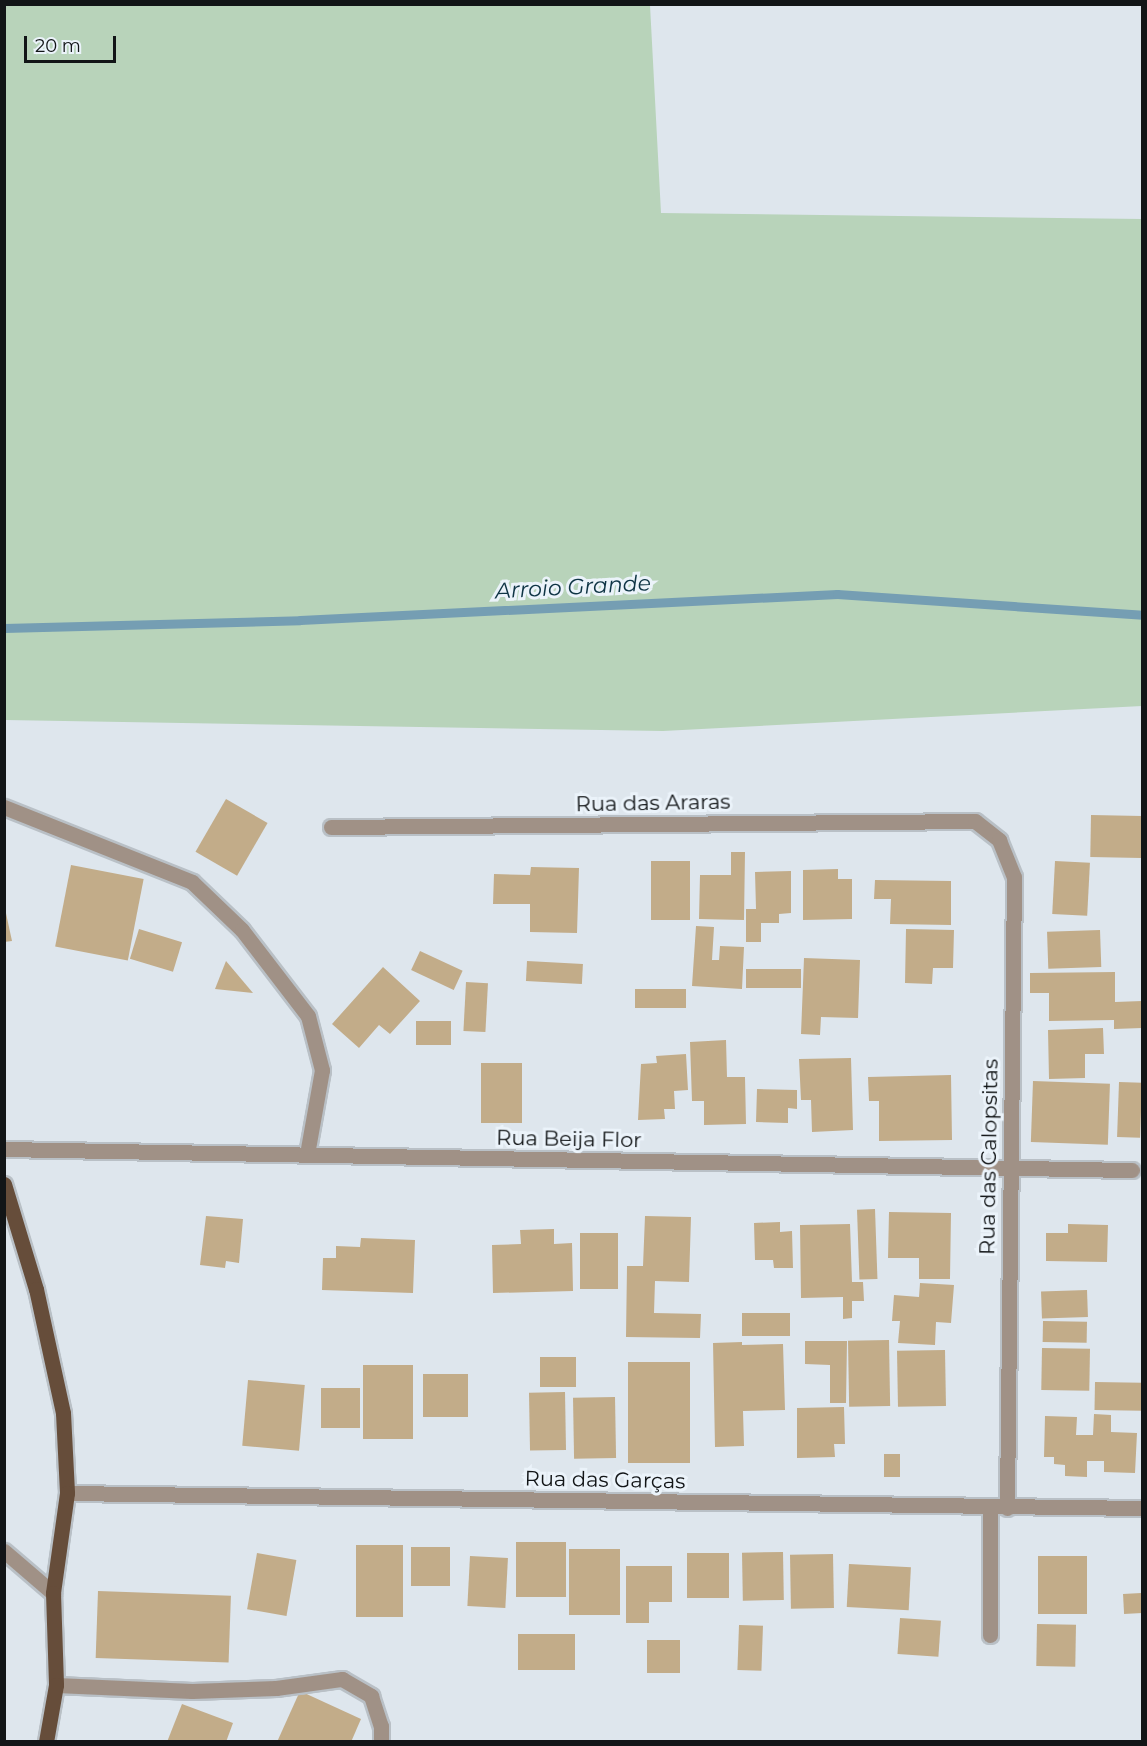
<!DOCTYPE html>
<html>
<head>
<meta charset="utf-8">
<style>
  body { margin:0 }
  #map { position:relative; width:1147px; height:1746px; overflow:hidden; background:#dee6ed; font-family:Montserrat,sans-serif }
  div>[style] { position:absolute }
  .green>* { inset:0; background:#b8d3ba }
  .stream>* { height:9px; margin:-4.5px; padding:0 4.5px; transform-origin:4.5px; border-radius:4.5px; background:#759eb3 }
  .building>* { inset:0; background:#c2ac89; transform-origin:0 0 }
  .roads { filter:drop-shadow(2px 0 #b9c0c6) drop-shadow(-2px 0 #b9c0c6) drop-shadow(0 2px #b9c0c6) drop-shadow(0 -2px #b9c0c6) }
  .minor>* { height:15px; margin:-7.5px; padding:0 7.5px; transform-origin:7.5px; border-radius:7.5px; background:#a09186 }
  .major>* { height:15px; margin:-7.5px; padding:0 7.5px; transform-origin:7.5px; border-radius:7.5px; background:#664d3a }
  span { translate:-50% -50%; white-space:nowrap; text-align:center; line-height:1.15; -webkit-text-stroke:6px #ebf3fa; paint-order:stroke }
  .street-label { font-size:21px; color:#121517 }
  .water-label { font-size:22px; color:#0e3444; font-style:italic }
  .frame { position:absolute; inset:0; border:6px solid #121517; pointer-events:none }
  .scale { position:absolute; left:24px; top:36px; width:92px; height:27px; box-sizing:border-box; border:3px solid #121517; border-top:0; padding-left:8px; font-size:18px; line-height:21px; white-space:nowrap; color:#121517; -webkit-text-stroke:4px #ebf3fa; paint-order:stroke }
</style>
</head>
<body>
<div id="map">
  <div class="green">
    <i style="clip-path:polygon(5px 4px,650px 5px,661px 213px,1142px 219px,1142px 706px,663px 731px,5px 720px)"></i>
  </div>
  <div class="stream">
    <i style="left:4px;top:628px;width:296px;rotate:-1.5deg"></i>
    <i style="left:300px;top:620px;width:538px;rotate:-2.77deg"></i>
    <i style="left:837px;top:594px;width:306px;rotate:3.9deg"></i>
  </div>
  <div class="building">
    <i style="left:226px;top:799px;width:48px;height:61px;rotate:30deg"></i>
    <i style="left:1091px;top:815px;width:51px;height:42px;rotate:1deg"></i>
    <i style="clip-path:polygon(731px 852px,745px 852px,744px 920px,699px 919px,700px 875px,731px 875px)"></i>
    <i style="left:651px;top:861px;width:39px;height:59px"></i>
    <i style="left:1055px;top:861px;width:35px;height:53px;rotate:3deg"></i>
    <i style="left:71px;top:865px;width:74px;height:83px;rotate:11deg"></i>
    <i style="clip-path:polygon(531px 867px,579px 868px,577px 933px,530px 932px,530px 904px,493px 904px,494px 874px,530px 875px)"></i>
    <i style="clip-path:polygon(838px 869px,838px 879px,852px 879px,852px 919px,803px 920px,803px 870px)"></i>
    <i style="clip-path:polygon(791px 871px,791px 913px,779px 914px,779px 923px,761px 923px,761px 942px,746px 942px,746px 909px,756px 909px,755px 872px)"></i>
    <i style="clip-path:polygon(875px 880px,951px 881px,951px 925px,890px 924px,891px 899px,874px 899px)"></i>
    <i style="clip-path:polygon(4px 904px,12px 941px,4px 942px)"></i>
    <i style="clip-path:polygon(696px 926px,714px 927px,712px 960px,719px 960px,720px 946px,744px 947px,742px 989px,692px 986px)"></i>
    <i style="left:139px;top:929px;width:45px;height:31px;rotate:17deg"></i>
    <i style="clip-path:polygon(906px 929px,954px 930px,953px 968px,933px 968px,932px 984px,905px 983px)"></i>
    <i style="left:1100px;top:930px;width:37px;height:53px;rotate:88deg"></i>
    <i style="left:420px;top:951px;width:47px;height:21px;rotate:25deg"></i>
    <i style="clip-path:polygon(804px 958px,860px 960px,858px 1018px,821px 1017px,820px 1035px,801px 1034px)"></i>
    <i style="clip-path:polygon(226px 961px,253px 993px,215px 989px)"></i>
    <i style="left:527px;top:961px;width:56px;height:20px;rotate:3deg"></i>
    <i style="clip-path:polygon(383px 967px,420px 1001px,390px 1034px,379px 1025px,359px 1048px,332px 1024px)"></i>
    <i style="left:746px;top:969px;width:55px;height:19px"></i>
    <i style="clip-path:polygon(1115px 972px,1115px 1002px,1142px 1001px,1142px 1028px,1114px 1029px,1114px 1020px,1049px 1021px,1049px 993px,1030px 993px,1030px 973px)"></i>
    <i style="left:466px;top:982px;width:22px;height:49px;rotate:3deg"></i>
    <i style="left:635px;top:989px;width:51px;height:19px"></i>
    <i style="left:416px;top:1021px;width:35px;height:24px"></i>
    <i style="clip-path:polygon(1103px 1028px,1104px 1054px,1085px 1054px,1085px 1078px,1049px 1079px,1048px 1030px)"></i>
    <i style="clip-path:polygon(726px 1040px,727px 1077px,745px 1077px,746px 1124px,704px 1125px,704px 1101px,692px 1101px,690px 1042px)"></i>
    <i style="clip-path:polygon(686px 1054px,688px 1090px,674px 1091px,675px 1109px,664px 1109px,665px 1119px,638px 1120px,641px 1064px,657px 1063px,656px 1056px)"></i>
    <i style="clip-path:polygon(851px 1058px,853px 1130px,812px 1132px,811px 1100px,801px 1100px,799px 1059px)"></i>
    <i style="left:481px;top:1063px;width:41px;height:60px"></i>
    <i style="clip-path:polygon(951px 1075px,952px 1140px,879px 1141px,879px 1101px,869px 1101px,868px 1077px)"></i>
    <i style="left:1033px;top:1081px;width:77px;height:61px;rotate:2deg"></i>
    <i style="left:1119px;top:1082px;width:23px;height:55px;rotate:2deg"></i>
    <i style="clip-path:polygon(757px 1089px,797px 1090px,797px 1109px,788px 1108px,788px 1123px,756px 1122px)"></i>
    <i style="left:875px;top:1209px;width:70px;height:18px;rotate:88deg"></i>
    <i style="clip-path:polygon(889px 1212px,951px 1213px,950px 1279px,919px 1279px,919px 1258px,888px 1258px)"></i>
    <i style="clip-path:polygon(206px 1216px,243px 1219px,239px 1263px,226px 1261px,225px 1268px,200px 1265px)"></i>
    <i style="clip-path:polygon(645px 1216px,691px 1217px,689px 1282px,655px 1281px,654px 1313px,701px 1314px,700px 1338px,626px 1337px,627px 1266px,643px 1266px)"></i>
    <i style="clip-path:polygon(780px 1222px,780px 1232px,792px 1231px,793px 1268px,774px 1268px,773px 1260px,755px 1260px,754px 1223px)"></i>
    <i style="clip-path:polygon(850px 1224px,852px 1282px,863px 1282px,864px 1301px,852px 1301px,852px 1318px,843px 1319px,843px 1297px,801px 1298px,800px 1225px)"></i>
    <i style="clip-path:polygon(1068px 1224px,1108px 1225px,1107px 1262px,1046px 1261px,1046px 1233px,1068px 1233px)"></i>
    <i style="clip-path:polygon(554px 1229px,554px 1244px,572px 1243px,573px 1291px,493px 1293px,492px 1245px,521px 1244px,520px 1230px)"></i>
    <i style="left:580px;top:1233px;width:38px;height:56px"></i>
    <i style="clip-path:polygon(361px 1238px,415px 1240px,413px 1293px,322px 1290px,323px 1258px,336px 1258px,336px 1246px,360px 1247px)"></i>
    <i style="clip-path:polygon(920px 1283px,954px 1285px,951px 1323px,936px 1322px,935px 1345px,898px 1343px,900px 1321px,892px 1321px,894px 1295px,919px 1297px)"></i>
    <i style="left:1087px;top:1290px;width:27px;height:46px;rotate:88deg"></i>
    <i style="left:742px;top:1313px;width:48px;height:23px"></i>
    <i style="left:1043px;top:1321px;width:44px;height:21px;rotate:1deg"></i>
    <i style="left:889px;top:1340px;width:66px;height:41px;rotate:89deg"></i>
    <i style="clip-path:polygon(805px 1341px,847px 1341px,846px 1403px,830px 1403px,830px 1365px,805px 1364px)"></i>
    <i style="clip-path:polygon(742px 1342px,742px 1345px,783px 1344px,785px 1410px,743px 1411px,744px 1446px,715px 1447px,713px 1343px)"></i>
    <i style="left:1042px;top:1348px;width:48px;height:42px;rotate:1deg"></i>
    <i style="left:945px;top:1350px;width:56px;height:48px;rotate:89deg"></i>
    <i style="left:576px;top:1357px;width:30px;height:36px;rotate:90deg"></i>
    <i style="left:628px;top:1362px;width:62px;height:101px"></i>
    <i style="left:363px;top:1365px;width:50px;height:74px"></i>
    <i style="left:423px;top:1374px;width:45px;height:43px"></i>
    <i style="left:248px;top:1380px;width:57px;height:66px;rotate:5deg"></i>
    <i style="left:1095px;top:1382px;width:47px;height:28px;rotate:1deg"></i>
    <i style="left:321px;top:1388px;width:39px;height:40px"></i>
    <i style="left:565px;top:1392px;width:58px;height:36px;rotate:89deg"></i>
    <i style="left:615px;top:1397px;width:61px;height:42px;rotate:89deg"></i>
    <i style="clip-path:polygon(844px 1407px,845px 1444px,834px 1444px,835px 1457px,797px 1458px,797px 1408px)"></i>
    <i style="clip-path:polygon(1094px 1414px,1111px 1415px,1111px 1432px,1137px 1433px,1135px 1473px,1104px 1472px,1104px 1461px,1087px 1461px,1087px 1477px,1065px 1476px,1065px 1465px,1054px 1464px,1054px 1457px,1044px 1457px,1045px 1416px,1077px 1417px,1076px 1435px,1093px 1435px)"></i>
    <i style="left:884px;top:1454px;width:16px;height:23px"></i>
    <i style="left:516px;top:1542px;width:50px;height:55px"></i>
    <i style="left:356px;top:1545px;width:47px;height:72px"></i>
    <i style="left:411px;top:1547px;width:39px;height:39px"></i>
    <i style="left:569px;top:1549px;width:51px;height:66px"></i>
    <i style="left:783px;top:1552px;width:48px;height:41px;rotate:89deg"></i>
    <i style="left:257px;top:1553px;width:40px;height:57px;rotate:10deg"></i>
    <i style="left:687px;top:1553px;width:42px;height:45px"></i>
    <i style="left:833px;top:1554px;width:54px;height:43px;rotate:89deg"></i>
    <i style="left:470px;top:1556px;width:38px;height:50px;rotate:3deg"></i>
    <i style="left:1038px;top:1556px;width:49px;height:58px"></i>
    <i style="left:849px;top:1564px;width:62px;height:43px;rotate:3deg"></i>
    <i style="clip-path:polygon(626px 1566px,672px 1566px,672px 1602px,649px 1602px,649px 1623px,626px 1623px)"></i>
    <i style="left:98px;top:1591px;width:133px;height:67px;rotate:2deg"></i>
    <i style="left:1141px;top:1593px;width:20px;height:18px;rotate:87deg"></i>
    <i style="left:900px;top:1618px;width:41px;height:36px;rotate:4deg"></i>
    <i style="left:1037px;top:1624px;width:39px;height:42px;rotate:1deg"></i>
    <i style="left:739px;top:1625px;width:24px;height:45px;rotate:2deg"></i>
    <i style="left:518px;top:1634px;width:57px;height:36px"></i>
    <i style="left:680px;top:1640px;width:33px;height:33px;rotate:90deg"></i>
    <i style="clip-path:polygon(300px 1691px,361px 1719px,351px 1742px,277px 1742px)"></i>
    <i style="clip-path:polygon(182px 1704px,233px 1723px,226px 1742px,167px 1742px)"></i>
  </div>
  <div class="roads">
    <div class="minor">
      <i style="left:4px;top:807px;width:202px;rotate:21.7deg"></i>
      <i style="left:192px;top:882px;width:69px;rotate:43.8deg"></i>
      <i style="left:242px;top:930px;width:108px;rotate:52.5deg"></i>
      <i style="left:308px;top:1016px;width:56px;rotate:75.5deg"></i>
      <i style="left:322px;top:1070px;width:85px;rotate:100.1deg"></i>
      <i style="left:331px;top:827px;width:644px;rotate:-0.53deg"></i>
      <i style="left:975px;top:821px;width:31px;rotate:38deg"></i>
      <i style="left:999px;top:840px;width:40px;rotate:68deg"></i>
      <i style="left:1014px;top:877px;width:631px;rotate:90.64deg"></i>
      <i style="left:4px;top:1149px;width:1128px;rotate:1.07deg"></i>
      <i style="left:67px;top:1493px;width:1075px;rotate:0.8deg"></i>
      <i style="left:4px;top:1551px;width:65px;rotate:40.6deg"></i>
      <i style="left:990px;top:1635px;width:127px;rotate:-90deg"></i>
      <i style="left:56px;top:1685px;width:136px;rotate:2.5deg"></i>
      <i style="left:192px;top:1691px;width:84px;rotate:-2deg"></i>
      <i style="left:276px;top:1688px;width:67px;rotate:-7.8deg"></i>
      <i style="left:342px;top:1679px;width:34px;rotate:30deg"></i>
      <i style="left:371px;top:1696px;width:32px;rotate:72deg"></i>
      <i style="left:381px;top:1726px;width:16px;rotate:90deg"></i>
    </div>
    <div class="major">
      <i style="left:4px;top:1184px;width:110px;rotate:73.1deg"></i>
      <i style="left:36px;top:1289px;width:127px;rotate:77.7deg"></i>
      <i style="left:63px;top:1413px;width:80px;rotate:87.1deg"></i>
      <i style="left:67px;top:1493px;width:101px;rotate:98deg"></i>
      <i style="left:53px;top:1593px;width:92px;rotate:88.1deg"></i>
      <i style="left:56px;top:1685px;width:58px;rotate:100deg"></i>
    </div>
  </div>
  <div class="street-label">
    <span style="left:653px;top:803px;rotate:-1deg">Rua das Araras</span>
    <span style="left:569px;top:1139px;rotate:1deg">Rua Beija Flor</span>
    <span style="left:989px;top:1157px;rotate:-89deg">Rua das Calopsitas</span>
    <span style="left:605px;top:1480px;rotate:1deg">Rua das Garças</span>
  </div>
  <div class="water-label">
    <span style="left:573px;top:587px;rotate:-3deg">Arroio Grande</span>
  </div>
  <div class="frame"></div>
  <div class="scale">20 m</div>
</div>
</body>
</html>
